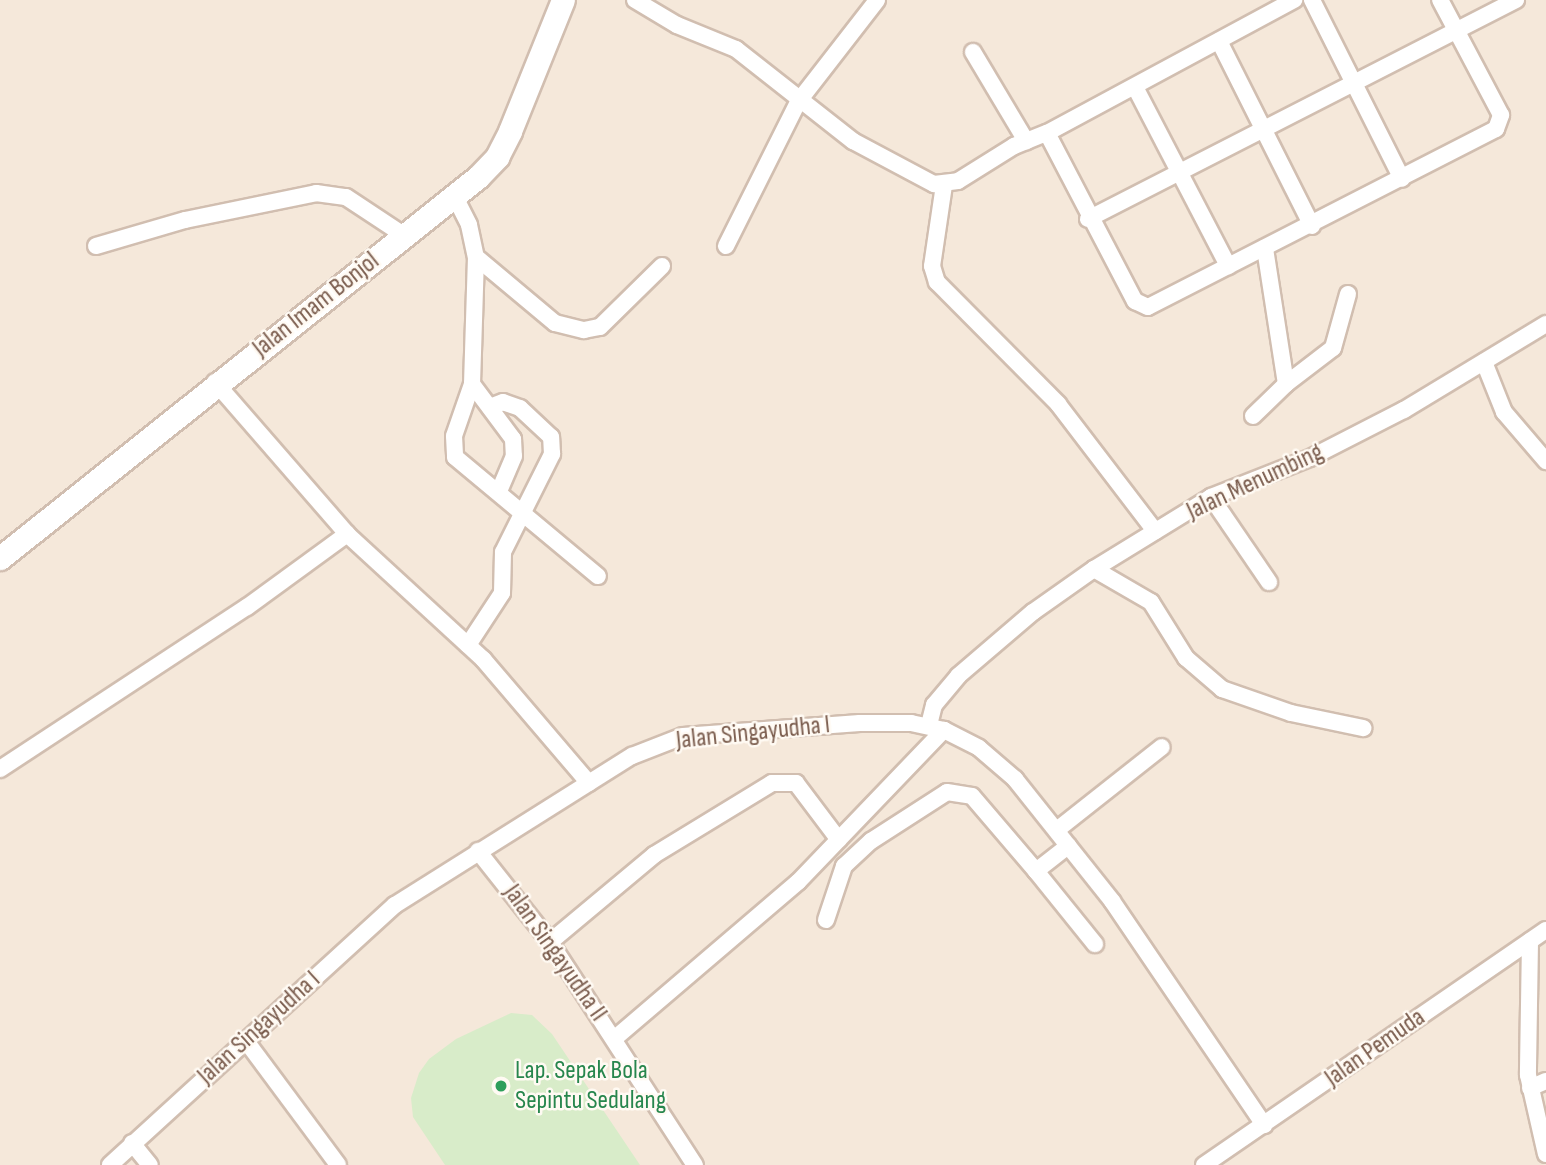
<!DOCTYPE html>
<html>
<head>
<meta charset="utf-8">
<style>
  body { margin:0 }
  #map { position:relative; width:1546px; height:1165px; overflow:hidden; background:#fdf6ec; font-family:"Sofia Sans Condensed",sans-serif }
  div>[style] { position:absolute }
  .residential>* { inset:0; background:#f5e8da; transform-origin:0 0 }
  .green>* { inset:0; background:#d8ecc9 }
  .roads { filter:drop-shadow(2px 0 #d1beb0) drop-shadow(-2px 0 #d1beb0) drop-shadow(0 2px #d1beb0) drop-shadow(0 -2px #d1beb0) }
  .street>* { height:16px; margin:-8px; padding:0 8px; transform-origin:8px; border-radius:8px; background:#fff }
  .secondary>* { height:23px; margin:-11.5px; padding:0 11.5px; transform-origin:11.5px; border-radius:11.5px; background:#fff }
  .dots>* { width:19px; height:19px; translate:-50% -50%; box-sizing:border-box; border:4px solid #fffaf3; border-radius:50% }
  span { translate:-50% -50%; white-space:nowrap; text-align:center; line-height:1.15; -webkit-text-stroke:5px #fffaf3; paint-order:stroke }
  .street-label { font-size:26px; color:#7a5c4d }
  .leisure-label { font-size:26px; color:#27864d }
  .left { translate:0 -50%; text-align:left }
</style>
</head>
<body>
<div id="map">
  <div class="residential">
    <i style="left:0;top:0;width:1546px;height:1165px"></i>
  </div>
  <div class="green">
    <i style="clip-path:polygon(511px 1013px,532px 1015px,552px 1034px,640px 1165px,445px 1165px,413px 1117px,411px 1098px,419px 1073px,429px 1059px,456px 1039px)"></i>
  </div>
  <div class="roads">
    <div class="street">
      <i style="left:635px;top:0;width:49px;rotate:30.8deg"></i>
      <i style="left:677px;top:25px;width:64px;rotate:22.1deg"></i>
      <i style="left:736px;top:49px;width:149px;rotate:38.2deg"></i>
      <i style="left:853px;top:141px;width:92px;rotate:28deg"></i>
      <i style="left:934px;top:184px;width:24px;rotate:-7deg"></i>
      <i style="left:958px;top:181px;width:66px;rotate:-32deg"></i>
      <i style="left:1014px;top:146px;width:35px;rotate:-22deg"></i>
      <i style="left:1047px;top:133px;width:190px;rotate:62.4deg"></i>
      <i style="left:1135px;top:301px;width:14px;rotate:25deg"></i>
      <i style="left:1148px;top:307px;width:391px;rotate:-27.1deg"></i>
      <i style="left:1496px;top:129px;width:15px;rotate:-70deg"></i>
      <i style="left:1501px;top:115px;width:130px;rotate:-117.9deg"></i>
      <i style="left:1312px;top:0;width:200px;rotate:63.3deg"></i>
      <i style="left:1219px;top:41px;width:207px;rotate:63.3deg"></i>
      <i style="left:973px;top:52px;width:104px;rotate:59.2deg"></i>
      <i style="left:1135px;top:87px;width:202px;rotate:62.5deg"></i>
      <i style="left:1047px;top:133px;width:281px;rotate:-28.3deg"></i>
      <i style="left:944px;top:185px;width:82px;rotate:98.4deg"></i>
      <i style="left:932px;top:266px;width:17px;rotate:73deg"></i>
      <i style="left:937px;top:282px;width:172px;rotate:45.2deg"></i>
      <i style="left:1058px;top:404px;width:160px;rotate:52.6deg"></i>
      <i style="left:455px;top:197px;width:31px;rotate:63deg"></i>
      <i style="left:469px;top:225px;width:33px;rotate:78deg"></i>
      <i style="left:476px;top:257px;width:127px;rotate:91.8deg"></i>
      <i style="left:472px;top:384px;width:55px;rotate:109.1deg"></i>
      <i style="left:454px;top:436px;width:21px;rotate:87deg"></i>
      <i style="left:455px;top:457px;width:186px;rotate:39.8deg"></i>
      <i style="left:1088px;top:219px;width:481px;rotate:-27.1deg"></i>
      <i style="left:96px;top:246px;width:93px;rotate:-16.3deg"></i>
      <i style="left:185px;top:220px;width:134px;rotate:-11.6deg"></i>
      <i style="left:316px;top:193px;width:30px;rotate:8deg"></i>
      <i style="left:346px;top:197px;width:71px;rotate:33.5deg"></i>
      <i style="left:726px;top:246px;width:161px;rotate:-63.4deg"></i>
      <i style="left:798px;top:102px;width:129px;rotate:-52.2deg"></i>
      <i style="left:476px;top:257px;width:103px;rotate:39.9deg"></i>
      <i style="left:555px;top:323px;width:30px;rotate:14deg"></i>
      <i style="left:584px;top:330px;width:16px;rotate:-11deg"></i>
      <i style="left:600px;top:327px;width:87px;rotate:-44.5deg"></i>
      <i style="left:1484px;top:362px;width:54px;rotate:68.2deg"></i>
      <i style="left:1504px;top:412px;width:65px;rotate:49.4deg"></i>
      <i style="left:215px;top:382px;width:201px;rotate:49deg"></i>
      <i style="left:347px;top:534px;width:185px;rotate:42.6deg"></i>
      <i style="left:483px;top:659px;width:163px;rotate:49.5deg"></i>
      <i style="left:472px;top:384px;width:69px;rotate:53.3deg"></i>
      <i style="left:513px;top:439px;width:17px;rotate:87deg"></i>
      <i style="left:514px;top:456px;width:38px;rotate:113deg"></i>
      <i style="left:1286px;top:384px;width:59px;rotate:-37.5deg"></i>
      <i style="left:1333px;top:348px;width:56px;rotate:-74.5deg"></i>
      <i style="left:1253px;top:416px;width:46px;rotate:-44.1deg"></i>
      <i style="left:1286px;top:384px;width:138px;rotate:-98.8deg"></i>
      <i style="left:1211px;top:497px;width:103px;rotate:55.7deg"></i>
      <i style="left:1094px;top:569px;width:66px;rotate:30.1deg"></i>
      <i style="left:1151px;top:602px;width:66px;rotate:58deg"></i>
      <i style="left:1186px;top:658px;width:48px;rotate:40.7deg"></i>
      <i style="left:1222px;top:689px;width:73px;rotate:19.2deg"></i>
      <i style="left:1291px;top:713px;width:74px;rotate:11.8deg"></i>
      <i style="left:468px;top:645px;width:62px;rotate:-56.8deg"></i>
      <i style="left:502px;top:593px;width:41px;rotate:-88.6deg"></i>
      <i style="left:503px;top:552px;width:110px;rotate:-63.4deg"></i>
      <i style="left:552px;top:454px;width:17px;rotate:-93deg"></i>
      <i style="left:551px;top:437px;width:42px;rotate:-136.9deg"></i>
      <i style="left:520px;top:408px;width:18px;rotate:-161deg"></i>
      <i style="left:503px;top:402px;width:14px;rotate:159deg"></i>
      <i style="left:929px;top:725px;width:21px;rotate:-76deg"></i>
      <i style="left:934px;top:705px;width:38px;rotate:-50deg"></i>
      <i style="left:958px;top:676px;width:99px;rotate:-40.5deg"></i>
      <i style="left:1033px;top:612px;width:75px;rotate:-35.2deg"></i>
      <i style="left:1094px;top:569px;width:137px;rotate:-31.6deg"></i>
      <i style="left:1211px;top:497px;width:106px;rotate:-21.5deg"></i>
      <i style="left:1310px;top:458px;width:106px;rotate:-27.1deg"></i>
      <i style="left:1404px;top:410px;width:166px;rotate:-31.2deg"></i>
      <i style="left:0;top:769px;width:295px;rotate:-33.3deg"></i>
      <i style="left:247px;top:607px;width:124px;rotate:-36.1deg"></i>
      <i style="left:1058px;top:829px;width:132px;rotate:-38.3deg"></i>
      <i style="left:478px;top:851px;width:116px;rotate:51.6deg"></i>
      <i style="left:550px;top:942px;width:266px;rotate:57deg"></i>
      <i style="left:1036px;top:871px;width:94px;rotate:51.1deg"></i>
      <i style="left:826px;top:920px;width:57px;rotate:-71.6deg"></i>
      <i style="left:844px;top:866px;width:37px;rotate:-43deg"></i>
      <i style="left:871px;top:841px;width:90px;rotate:-32.8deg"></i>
      <i style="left:947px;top:792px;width:25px;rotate:9deg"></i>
      <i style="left:972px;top:796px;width:99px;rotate:49.5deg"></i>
      <i style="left:1036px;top:871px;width:41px;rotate:-38deg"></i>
      <i style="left:1530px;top:941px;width:134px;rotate:90.9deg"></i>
      <i style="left:1528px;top:1075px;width:81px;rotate:77.2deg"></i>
      <i style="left:550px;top:942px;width:136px;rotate:-39.9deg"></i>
      <i style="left:654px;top:855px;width:138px;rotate:-31.4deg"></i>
      <i style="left:772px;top:783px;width:24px"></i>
      <i style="left:796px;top:783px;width:71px;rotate:53deg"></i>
      <i style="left:614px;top:1039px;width:242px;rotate:-40.5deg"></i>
      <i style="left:798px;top:882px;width:211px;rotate:-46.2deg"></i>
      <i style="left:246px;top:1041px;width:154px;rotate:53.4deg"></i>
      <i style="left:1530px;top:1088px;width:17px;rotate:-24deg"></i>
      <i style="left:132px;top:1143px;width:28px;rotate:51deg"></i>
      <i style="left:110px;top:1165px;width:386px;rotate:-42.4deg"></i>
      <i style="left:395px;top:905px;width:280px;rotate:-32.2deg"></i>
      <i style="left:632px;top:756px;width:55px;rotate:-21.4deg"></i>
      <i style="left:683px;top:736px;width:177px;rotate:-4.2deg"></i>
      <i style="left:860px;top:723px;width:51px"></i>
      <i style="left:911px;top:723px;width:34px;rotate:12deg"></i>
      <i style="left:944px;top:730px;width:39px;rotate:27deg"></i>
      <i style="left:979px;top:748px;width:48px;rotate:40.7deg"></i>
      <i style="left:1015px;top:779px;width:156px;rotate:51.5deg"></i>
      <i style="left:1112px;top:901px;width:271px;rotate:55.8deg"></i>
      <i style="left:1204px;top:1165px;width:415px;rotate:-34.5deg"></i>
    </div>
    <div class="secondary">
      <i style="left:0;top:558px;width:611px;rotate:-38.56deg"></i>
      <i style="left:478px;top:177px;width:28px;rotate:-46deg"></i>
      <i style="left:497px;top:157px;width:29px;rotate:-63deg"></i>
      <i style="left:510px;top:131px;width:141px;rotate:-68deg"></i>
    </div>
  </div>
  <div class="dots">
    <i style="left:501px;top:1086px;background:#2e9e5b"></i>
  </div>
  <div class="street-label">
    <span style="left:316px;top:305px;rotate:-38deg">Jalan Imam Bonjol</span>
    <span style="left:1255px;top:482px;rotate:-25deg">Jalan Menumbing</span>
    <span style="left:753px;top:733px;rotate:-6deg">Jalan Singayudha I</span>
    <span style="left:555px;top:953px;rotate:55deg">Jalan Singayudha II</span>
    <span style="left:259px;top:1028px;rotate:-42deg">Jalan Singayudha I</span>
    <span style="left:1375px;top:1048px;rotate:-35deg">Jalan Pemuda</span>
  </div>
  <div class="leisure-label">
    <span class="left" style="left:515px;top:1086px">Lap. Sepak Bola<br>Sepintu Sedulang</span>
  </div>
</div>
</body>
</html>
